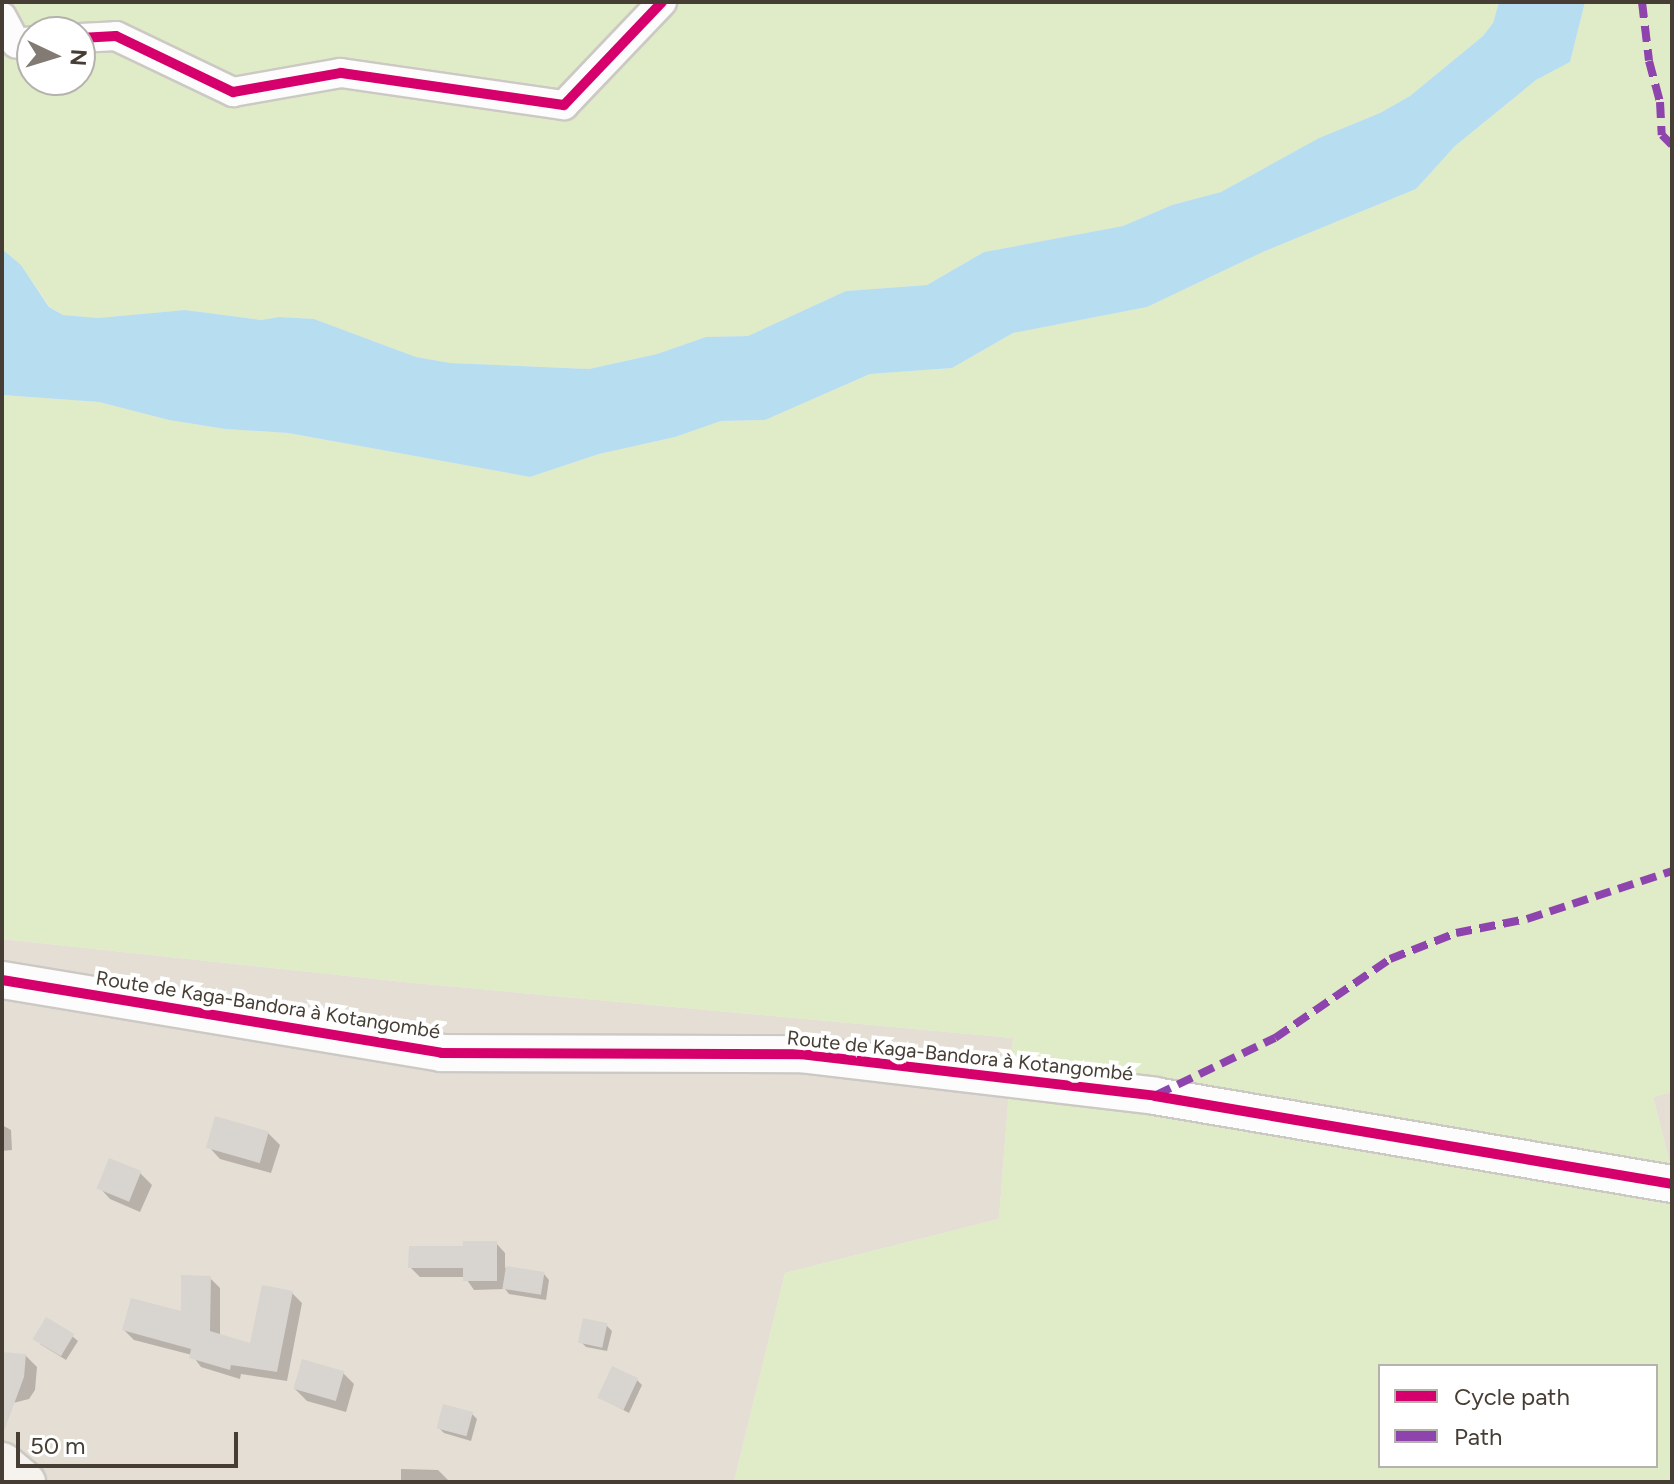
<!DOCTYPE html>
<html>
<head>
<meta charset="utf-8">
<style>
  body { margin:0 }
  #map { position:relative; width:1674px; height:1484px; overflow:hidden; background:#f0ede8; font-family:Figtree,sans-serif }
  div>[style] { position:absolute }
  .residential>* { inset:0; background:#e5ded5 }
  .green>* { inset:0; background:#e0ebc7 }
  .water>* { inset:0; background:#b7def0 }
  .shadow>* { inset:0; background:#0003 }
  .building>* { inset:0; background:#d8d4cf; transform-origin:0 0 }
  .roads { filter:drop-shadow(2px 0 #ccc9c4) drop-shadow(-2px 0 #ccc9c4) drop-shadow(0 2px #ccc9c4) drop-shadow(0 -2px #ccc9c4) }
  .minor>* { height:28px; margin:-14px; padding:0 14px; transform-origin:14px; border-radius:14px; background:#fdfcfc }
  .tertiary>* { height:36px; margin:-18px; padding:0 18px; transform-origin:18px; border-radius:18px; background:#fdfcfc }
  .secondary>* { height:40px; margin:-20px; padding:0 20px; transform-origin:20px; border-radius:20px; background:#f6f3ee }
  .quiet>* { height:8px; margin-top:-4px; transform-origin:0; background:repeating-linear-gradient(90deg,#8e44ad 0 16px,transparent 0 24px) }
  .cycleway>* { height:10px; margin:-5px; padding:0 5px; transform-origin:5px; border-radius:5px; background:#d6006c }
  span { translate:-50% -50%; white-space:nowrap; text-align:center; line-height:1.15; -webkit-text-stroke:8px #fff; paint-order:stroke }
  .street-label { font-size:20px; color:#463e34 }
  .frame { position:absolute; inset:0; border:4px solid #463e34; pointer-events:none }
  .legend { position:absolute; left:1378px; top:1364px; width:280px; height:104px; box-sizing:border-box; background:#fff; border:2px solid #b5b2ae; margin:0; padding:10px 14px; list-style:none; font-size:24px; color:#463e34 }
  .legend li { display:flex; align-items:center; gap:16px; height:40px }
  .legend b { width:40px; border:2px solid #b5b2ae }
  .north { position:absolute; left:16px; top:16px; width:80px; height:80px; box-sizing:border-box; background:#fff; border:2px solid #b5b2ae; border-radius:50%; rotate:94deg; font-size:22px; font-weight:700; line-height:32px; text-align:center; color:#463e34 }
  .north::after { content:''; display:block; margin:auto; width:28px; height:36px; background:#827b73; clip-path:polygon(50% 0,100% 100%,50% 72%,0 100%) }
  .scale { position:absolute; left:16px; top:1432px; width:222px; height:36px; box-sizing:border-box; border:4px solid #463e34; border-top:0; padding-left:10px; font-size:24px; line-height:28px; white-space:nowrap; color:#463e34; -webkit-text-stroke:6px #fff; paint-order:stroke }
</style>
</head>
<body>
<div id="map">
  <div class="residential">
    <i style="clip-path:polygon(2px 939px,414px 983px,1013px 1038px,999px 1219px,785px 1273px,734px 1482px,2px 1482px)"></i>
    <i style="clip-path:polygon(1672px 1092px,1672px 1171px,1653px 1097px)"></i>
  </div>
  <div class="green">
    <i style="clip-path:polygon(evenodd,2px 2px,1499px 2px,1493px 23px,1483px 36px,1410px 96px,1380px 113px,1319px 138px,1221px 192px,1172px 205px,1123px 226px,984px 252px,927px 285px,846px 291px,748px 336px,706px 337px,657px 354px,589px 369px,450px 363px,416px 357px,314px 319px,279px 317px,261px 320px,185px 310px,98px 318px,63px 315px,50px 307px,21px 265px,2px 249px,2px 2px,32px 32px,80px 32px,80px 80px,32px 80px,32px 32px)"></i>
    <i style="clip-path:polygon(evenodd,1585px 2px,1672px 2px,1672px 1092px,1653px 1097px,1672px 1171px,1672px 1482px,734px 1482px,785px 1273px,999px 1219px,1013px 1038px,414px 983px,2px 939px,2px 395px,99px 402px,169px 420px,225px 429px,288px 433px,530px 477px,599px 454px,675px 437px,721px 421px,765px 420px,870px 374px,952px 368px,1013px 333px,1147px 307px,1265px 251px,1416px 189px,1455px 146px,1536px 80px,1570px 62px,1585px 2px,1380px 1366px,1656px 1366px,1656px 1466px,1380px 1466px,1380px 1366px)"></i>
  </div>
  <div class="water">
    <i style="clip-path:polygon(1499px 2px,1585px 2px,1570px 62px,1536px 80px,1455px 146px,1416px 189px,1265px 251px,1147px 307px,1013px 333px,952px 368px,870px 374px,765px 420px,721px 421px,675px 437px,599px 454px,530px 477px,288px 433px,225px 429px,169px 420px,99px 402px,2px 395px,2px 249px,21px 265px,49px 307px,63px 315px,98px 318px,185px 310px,261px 320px,279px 317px,314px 319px,416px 357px,450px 363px,589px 369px,657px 354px,706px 337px,748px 336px,846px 291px,927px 285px,984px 252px,1123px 226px,1172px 205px,1221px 192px,1319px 138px,1380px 113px,1410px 96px,1483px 36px,1493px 23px)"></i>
  </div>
  <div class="shadow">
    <i style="clip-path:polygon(2px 1125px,11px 1130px,12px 1150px,2px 1151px)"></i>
    <i style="clip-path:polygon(268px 1133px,280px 1145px,271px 1173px,220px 1159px,209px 1147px)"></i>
    <i style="clip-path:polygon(140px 1173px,152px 1185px,140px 1212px,110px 1199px,99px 1187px)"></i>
    <i style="clip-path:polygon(496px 1243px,505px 1253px,505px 1268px,544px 1274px,549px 1280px,546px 1300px,509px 1294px,505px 1289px,474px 1290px,465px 1277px,420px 1277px,410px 1267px,465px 1248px)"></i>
    <i style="clip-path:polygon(210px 1278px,220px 1288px,220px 1336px,252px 1346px,292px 1293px,302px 1303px,287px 1381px,241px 1374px,240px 1379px,201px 1367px,192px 1355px,134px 1340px,124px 1330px,183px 1314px)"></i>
    <i style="clip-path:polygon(606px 1325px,612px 1331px,607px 1351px,586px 1347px,580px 1341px)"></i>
    <i style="clip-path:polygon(72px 1336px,78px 1341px,66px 1360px,40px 1344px)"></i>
    <i style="clip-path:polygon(3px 1354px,25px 1355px,37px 1367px,35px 1390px,29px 1399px,13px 1403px,2px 1395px)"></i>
    <i style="clip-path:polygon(343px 1373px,354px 1384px,346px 1412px,307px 1401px,295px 1389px)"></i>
    <i style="clip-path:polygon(636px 1379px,642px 1385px,629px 1413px,601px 1398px)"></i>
    <i style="clip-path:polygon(472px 1414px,477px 1419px,471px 1441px,444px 1433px,438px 1427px)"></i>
    <i style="clip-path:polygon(401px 1469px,438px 1470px,450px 1482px,401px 1482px)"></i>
  </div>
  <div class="building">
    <i style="left:215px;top:1116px;width:56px;height:33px;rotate:16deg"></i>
    <i style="left:109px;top:1158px;width:35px;height:33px;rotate:22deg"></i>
    <i style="clip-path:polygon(463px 1241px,497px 1241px,497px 1281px,463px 1281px,463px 1268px,408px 1268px,409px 1246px,463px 1246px)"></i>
    <i style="left:506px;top:1266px;width:39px;height:23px;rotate:9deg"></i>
    <i style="clip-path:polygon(181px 1275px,211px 1276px,210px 1331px,250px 1343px,262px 1285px,293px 1291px,277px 1372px,231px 1365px,230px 1370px,189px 1358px,191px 1349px,122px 1330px,131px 1298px,181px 1311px)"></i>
    <i style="left:46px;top:1317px;width:33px;height:26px;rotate:31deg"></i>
    <i style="left:583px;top:1318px;width:25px;height:25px;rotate:12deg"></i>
    <i style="clip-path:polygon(2px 1352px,26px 1354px,24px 1377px,4px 1431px)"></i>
    <i style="left:302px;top:1359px;width:44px;height:31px;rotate:16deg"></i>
    <i style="left:612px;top:1366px;width:29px;height:35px;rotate:25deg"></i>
    <i style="left:443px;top:1404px;width:31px;height:25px;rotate:15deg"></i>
  </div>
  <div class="roads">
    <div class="minor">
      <i style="left:2px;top:17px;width:30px;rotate:62deg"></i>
      <i style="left:16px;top:43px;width:16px;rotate:-7deg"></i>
      <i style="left:80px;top:38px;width:36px;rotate:-3deg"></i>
      <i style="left:116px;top:36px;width:130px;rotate:25.6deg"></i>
      <i style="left:233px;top:92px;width:110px;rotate:-10deg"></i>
      <i style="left:341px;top:73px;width:225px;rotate:8.2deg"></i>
      <i style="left:564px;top:105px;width:142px;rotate:-46.4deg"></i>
    </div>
    <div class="tertiary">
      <i style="left:2px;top:980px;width:445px;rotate:9.4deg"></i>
      <i style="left:441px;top:1053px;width:359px;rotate:0.2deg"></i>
      <i style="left:800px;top:1054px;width:357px;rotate:6.7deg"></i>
      <i style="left:1155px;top:1096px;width:524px;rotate:9.66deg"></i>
    </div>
    <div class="secondary">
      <i style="left:2px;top:1463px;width:30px;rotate:40deg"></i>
    </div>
  </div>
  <div class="quiet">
    <i style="left:1642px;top:2px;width:59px;rotate:83.2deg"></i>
    <i style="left:1649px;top:61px;width:42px;rotate:75deg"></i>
    <i style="left:1660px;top:102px;width:33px;rotate:87deg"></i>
    <i style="left:1662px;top:135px;width:14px;rotate:45deg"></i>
    <i style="left:1156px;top:1095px;width:132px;rotate:-25.6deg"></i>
    <i style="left:1275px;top:1038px;width:140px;rotate:-34.5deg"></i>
    <i style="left:1390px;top:959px;width:71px;rotate:-21.5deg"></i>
    <i style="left:1456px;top:933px;width:72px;rotate:-11.2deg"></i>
    <i style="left:1527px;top:919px;width:153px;rotate:-18.3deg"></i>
  </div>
  <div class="cycleway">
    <i style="left:80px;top:38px;width:36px;rotate:-3deg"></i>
    <i style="left:116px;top:36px;width:130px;rotate:25.6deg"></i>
    <i style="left:233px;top:92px;width:110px;rotate:-10deg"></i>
    <i style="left:341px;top:73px;width:225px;rotate:8.2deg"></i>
    <i style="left:564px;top:105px;width:142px;rotate:-46.4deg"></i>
    <i style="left:2px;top:980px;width:445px;rotate:9.4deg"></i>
    <i style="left:441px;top:1053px;width:359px;rotate:0.2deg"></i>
    <i style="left:800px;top:1054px;width:357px;rotate:6.7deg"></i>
    <i style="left:1155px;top:1096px;width:524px;rotate:9.66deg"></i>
  </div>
  <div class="street-label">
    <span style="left:268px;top:1005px;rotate:9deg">Route de Kaga-Bandora à Kotangombé</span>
    <span style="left:960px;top:1056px;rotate:6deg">Route de Kaga-Bandora à Kotangombé</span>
  </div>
  <div class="frame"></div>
  <ul class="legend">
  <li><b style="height:10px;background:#d6006c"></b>Cycle path</li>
  <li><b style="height:10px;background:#8e44ad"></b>Path</li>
  </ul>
  <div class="north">N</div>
  <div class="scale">50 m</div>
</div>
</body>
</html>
